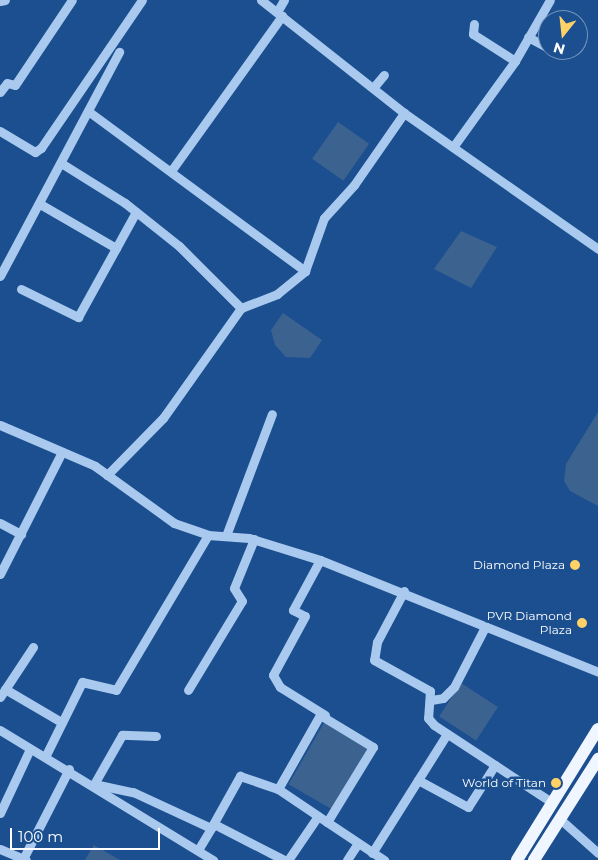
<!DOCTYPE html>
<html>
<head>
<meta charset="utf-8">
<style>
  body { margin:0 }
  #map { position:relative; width:598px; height:860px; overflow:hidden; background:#1b4f8f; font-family:Montserrat,sans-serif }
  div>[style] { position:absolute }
  .water>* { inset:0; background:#3c6290; transform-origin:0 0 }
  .minor>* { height:9px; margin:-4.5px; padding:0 4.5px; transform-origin:4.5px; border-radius:4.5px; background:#a9c9ee }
  .major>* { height:12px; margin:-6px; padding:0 6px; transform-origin:6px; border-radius:6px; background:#f0f6ff }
  .dots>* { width:14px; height:14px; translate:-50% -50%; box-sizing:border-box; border:2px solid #1b4f8f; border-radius:50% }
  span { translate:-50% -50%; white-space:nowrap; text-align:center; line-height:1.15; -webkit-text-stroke:5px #1b4f8f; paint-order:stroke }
  .poi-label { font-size:12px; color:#fff }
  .right { translate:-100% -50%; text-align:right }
  .north { position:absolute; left:538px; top:10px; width:50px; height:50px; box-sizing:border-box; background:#1b4f8f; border:1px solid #7695bc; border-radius:50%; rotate:196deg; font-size:14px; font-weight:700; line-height:20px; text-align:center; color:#fff }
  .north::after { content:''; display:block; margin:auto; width:18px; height:22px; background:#ffd166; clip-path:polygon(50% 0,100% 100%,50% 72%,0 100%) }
  .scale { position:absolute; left:10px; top:828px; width:150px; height:22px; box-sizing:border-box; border:2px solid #fff; border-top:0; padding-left:6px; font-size:15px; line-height:18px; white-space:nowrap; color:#fff; -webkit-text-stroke:4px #1b4f8f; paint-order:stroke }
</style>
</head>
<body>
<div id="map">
  <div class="water">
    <i style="left:338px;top:122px;width:38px;height:45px;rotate:35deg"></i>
    <i style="clip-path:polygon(461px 231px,497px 247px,471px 288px,434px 269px)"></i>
    <i style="clip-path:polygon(283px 313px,322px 340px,310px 358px,286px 357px,275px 345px,271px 330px)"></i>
    <i style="clip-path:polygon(598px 412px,598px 506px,570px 491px,564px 481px,566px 464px)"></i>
    <i style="left:461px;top:683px;width:44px;height:40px;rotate:33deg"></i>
    <i style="left:325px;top:721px;width:53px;height:73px;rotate:30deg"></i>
    <i style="clip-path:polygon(94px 845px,120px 860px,85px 860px)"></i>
  </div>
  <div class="minor">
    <i style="left:261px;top:0;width:182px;rotate:38.3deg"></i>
    <i style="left:404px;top:113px;width:237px;rotate:35deg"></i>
    <i style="left:0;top:1px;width:5px;rotate:-11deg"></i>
    <i style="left:277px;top:12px;width:14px;rotate:-60deg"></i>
    <i style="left:474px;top:24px;width:10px;rotate:96deg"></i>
    <i style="left:473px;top:34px;width:50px;rotate:32.7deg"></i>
    <i style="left:528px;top:37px;width:19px;rotate:28deg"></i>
    <i style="left:373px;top:88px;width:17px;rotate:-50deg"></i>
    <i style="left:0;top:92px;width:11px;rotate:-52deg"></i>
    <i style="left:7px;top:83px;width:8px;rotate:14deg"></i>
    <i style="left:15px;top:85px;width:102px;rotate:-56.2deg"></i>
    <i style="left:88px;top:111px;width:270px;rotate:36.4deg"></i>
    <i style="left:0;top:131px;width:41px;rotate:31deg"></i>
    <i style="left:35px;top:152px;width:7px;rotate:-34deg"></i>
    <i style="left:41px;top:148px;width:179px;rotate:-55.7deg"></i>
    <i style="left:453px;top:147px;width:106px;rotate:-54.2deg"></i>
    <i style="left:515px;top:61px;width:70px;rotate:-60.2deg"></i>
    <i style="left:61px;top:163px;width:75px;rotate:32deg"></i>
    <i style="left:125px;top:203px;width:69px;rotate:38.5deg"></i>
    <i style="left:179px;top:246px;width:88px;rotate:45deg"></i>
    <i style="left:241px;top:308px;width:135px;rotate:125.3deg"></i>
    <i style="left:163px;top:418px;width:80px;rotate:134.5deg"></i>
    <i style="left:171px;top:171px;width:191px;rotate:-54.4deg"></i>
    <i style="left:40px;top:204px;width:88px;rotate:30.1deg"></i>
    <i style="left:0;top:276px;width:254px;rotate:-62deg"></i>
    <i style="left:21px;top:289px;width:64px;rotate:26.2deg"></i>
    <i style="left:78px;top:317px;width:120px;rotate:-61.1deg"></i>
    <i style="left:241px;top:308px;width:39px;rotate:-21deg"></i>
    <i style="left:277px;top:294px;width:36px;rotate:-39deg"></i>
    <i style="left:305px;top:271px;width:56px;rotate:-70.3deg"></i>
    <i style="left:324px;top:218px;width:45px;rotate:-47.7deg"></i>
    <i style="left:354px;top:185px;width:88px;rotate:-55.2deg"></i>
    <i style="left:0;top:425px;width:103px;rotate:23.3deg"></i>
    <i style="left:95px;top:466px;width:97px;rotate:35.8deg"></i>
    <i style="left:174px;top:523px;width:36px;rotate:19deg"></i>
    <i style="left:208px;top:535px;width:41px;rotate:4.2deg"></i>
    <i style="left:249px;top:538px;width:74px;rotate:17.2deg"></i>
    <i style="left:320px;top:560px;width:300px;rotate:21.9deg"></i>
    <i style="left:0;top:523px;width:24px;rotate:28deg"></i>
    <i style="left:227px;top:533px;width:127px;rotate:-69.3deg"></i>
    <i style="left:320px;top:560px;width:57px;rotate:118.4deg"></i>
    <i style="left:293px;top:610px;width:13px;rotate:27deg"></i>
    <i style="left:305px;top:616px;width:67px;rotate:118.5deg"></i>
    <i style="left:273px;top:675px;width:14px;rotate:60deg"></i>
    <i style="left:280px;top:687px;width:53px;rotate:31.9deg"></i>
    <i style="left:0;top:574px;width:137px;rotate:-63.1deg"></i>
    <i style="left:404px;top:591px;width:58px;rotate:117.9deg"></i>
    <i style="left:377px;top:642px;width:18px;rotate:99deg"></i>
    <i style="left:374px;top:660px;width:64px;rotate:29deg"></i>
    <i style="left:430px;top:691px;width:27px;rotate:94deg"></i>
    <i style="left:428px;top:718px;width:9px;rotate:49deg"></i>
    <i style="left:434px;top:725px;width:140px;rotate:33.3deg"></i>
    <i style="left:5px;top:689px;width:65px;rotate:30.5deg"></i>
    <i style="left:188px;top:690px;width:104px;rotate:-58.8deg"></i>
    <i style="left:242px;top:601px;width:15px;rotate:-122deg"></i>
    <i style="left:234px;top:588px;width:53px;rotate:-67.8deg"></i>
    <i style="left:0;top:697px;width:60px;rotate:-56.6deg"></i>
    <i style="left:431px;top:700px;width:12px;rotate:-9deg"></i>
    <i style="left:443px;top:698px;width:16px;rotate:-45deg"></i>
    <i style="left:454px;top:687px;width:68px;rotate:-62.7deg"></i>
    <i style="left:0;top:730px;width:250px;rotate:31.4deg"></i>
    <i style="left:156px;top:736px;width:34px;rotate:-178deg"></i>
    <i style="left:122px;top:735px;width:56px;rotate:119.7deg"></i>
    <i style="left:94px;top:784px;width:40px;rotate:12deg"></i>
    <i style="left:133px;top:792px;width:86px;rotate:24.8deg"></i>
    <i style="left:211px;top:828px;width:60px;rotate:-60.9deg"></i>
    <i style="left:240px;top:776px;width:40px;rotate:18.9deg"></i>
    <i style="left:278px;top:789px;width:85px;rotate:-60.4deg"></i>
    <i style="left:320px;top:715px;width:62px;rotate:31.1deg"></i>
    <i style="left:373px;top:747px;width:88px;rotate:121.5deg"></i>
    <i style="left:327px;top:822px;width:59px;rotate:-146deg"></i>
    <i style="left:45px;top:757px;width:84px;rotate:-63.7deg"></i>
    <i style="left:82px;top:682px;width:35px;rotate:13deg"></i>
    <i style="left:116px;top:690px;width:180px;rotate:-59.3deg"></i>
    <i style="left:418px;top:780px;width:57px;rotate:28.4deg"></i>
    <i style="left:468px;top:807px;width:50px;rotate:-57.3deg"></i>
    <i style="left:0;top:813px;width:71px;rotate:-64.9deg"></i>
    <i style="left:560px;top:819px;width:51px;rotate:41.8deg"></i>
    <i style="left:327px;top:822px;width:69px;rotate:33.7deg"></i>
    <i style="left:214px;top:824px;width:79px;rotate:27.2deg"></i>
    <i style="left:0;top:849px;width:28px;rotate:23deg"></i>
    <i style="left:198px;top:850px;width:26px;rotate:-59deg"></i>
    <i style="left:372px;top:853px;width:141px;rotate:-57.8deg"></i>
    <i style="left:23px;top:859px;width:101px;rotate:-62.9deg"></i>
    <i style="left:288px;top:860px;width:53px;rotate:-55.7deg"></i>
    <i style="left:347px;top:860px;width:20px;rotate:-57deg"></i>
  </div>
  <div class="major">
    <i style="left:517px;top:860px;width:154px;rotate:-58.3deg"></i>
    <i style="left:534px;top:860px;width:120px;rotate:-57.6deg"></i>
  </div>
  <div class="dots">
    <i style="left:575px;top:565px;background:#ffd166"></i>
    <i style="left:582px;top:623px;background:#ffd166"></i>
    <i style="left:556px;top:783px;background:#ffd166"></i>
  </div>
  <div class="poi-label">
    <span class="right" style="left:565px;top:565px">Diamond Plaza</span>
    <span class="right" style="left:572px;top:623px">PVR Diamond<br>Plaza</span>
    <span class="right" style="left:546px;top:783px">World of Titan</span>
  </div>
  <div class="north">N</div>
  <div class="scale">100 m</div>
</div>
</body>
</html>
